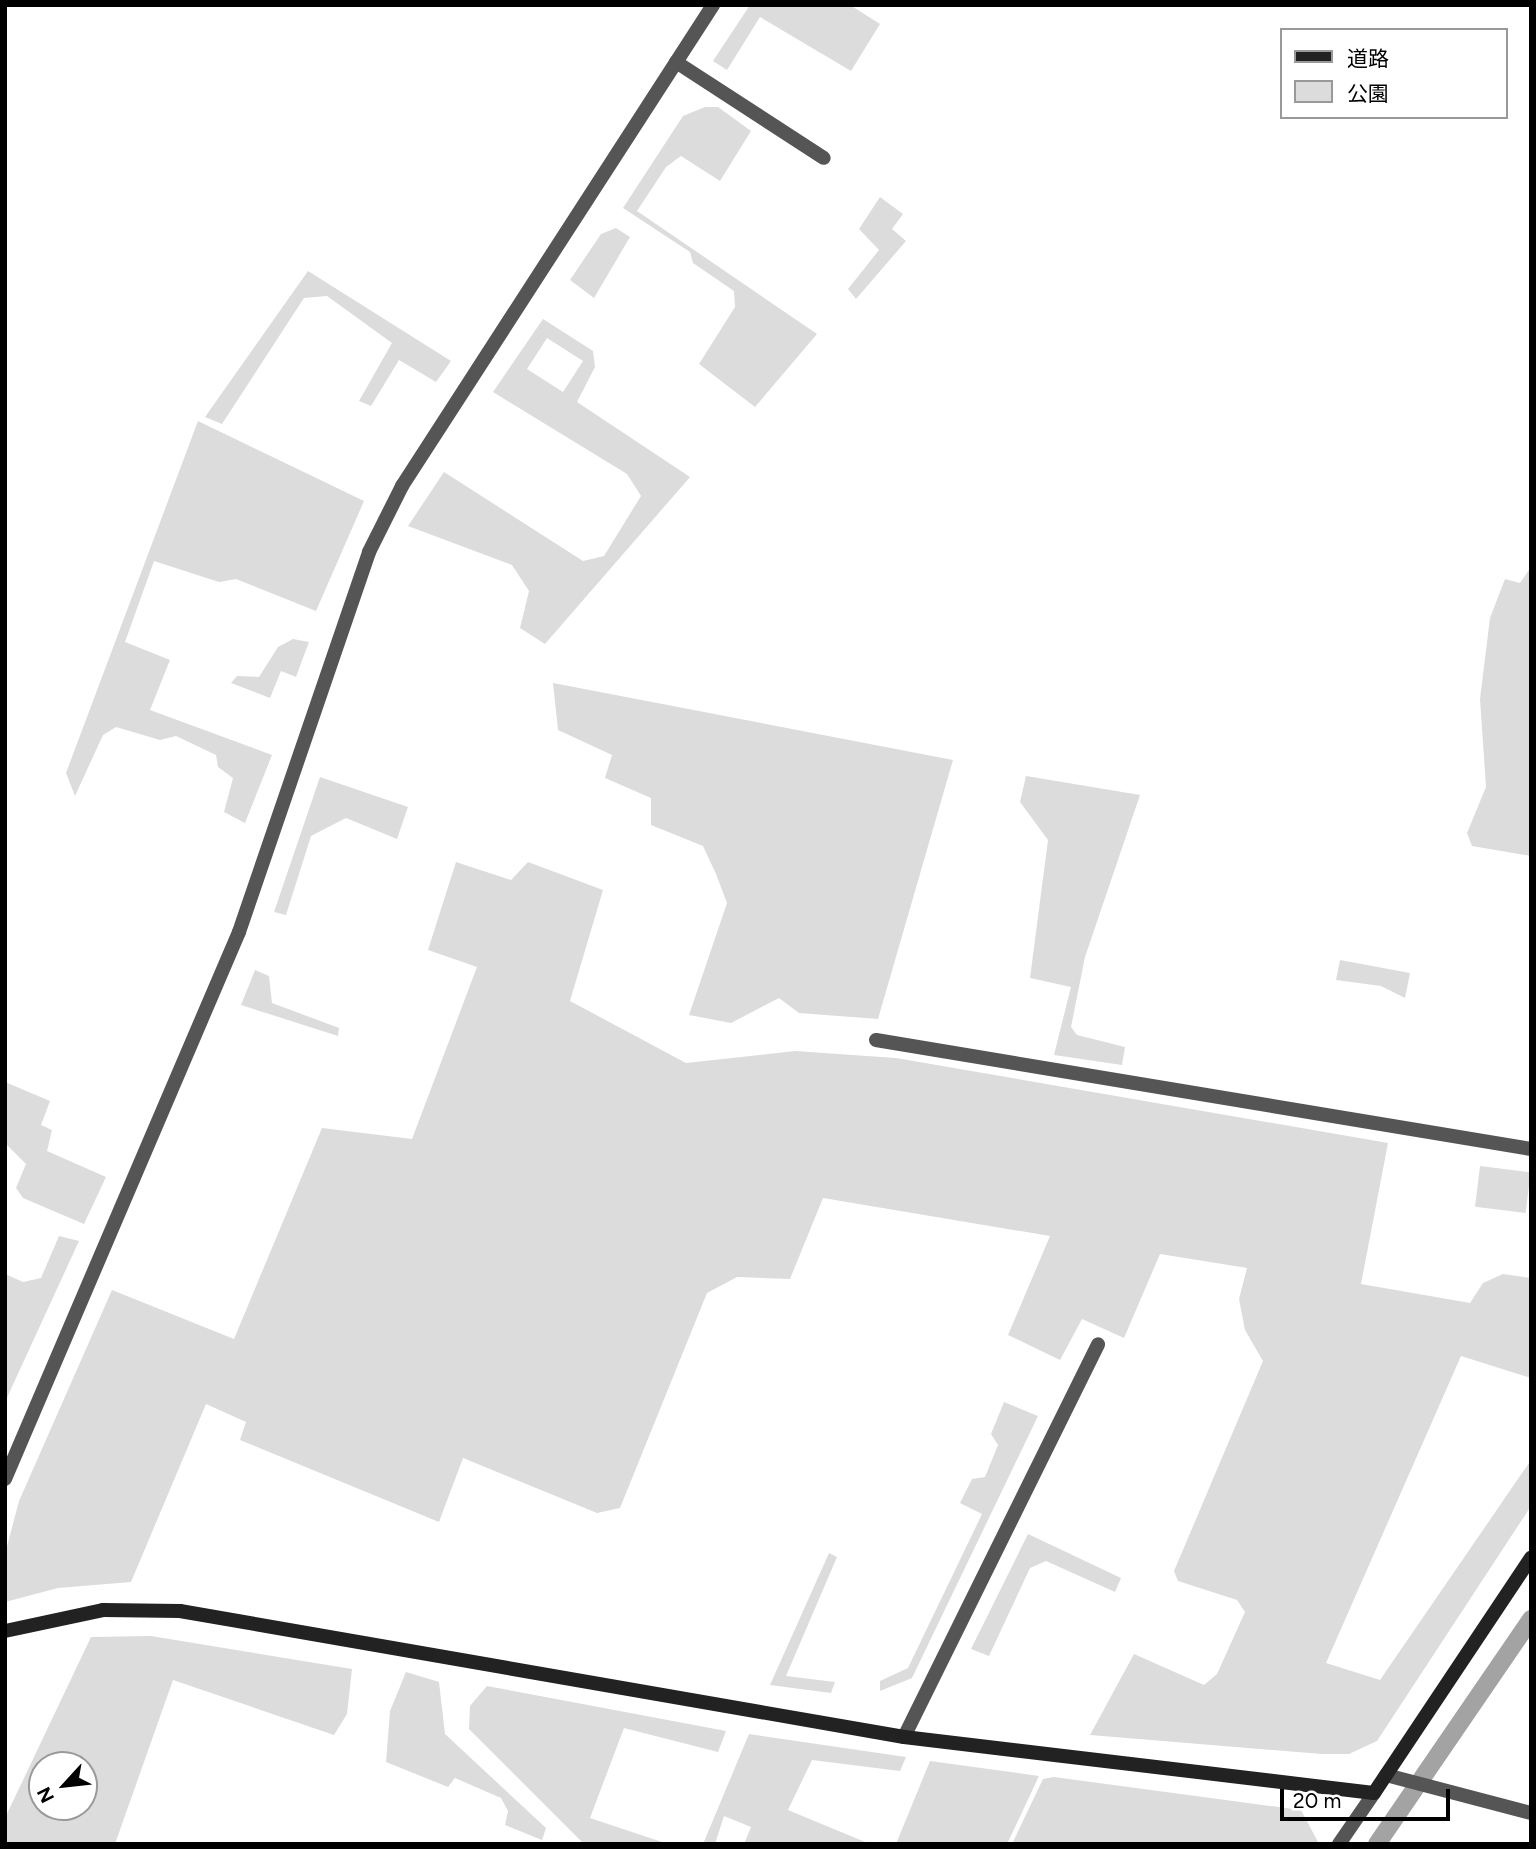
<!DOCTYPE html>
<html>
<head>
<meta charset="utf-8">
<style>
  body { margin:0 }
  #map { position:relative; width:1536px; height:1849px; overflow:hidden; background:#fff; font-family:Figtree,"Noto Sans JP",sans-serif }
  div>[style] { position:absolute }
  .green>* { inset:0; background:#dcdcdc; transform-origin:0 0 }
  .stream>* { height:18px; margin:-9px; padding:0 9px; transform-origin:9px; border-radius:9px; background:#a3a3a3 }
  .lane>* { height:14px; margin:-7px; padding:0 7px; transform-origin:7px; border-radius:7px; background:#555 }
  .street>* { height:14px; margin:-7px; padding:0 7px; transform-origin:7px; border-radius:7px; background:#555 }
  .secondary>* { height:14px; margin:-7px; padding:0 7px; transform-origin:7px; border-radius:7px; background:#222 }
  span { translate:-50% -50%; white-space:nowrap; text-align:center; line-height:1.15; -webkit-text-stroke:7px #fff; paint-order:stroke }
  .frame { position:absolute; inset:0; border:7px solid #000; pointer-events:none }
  .legend { position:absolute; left:1280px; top:28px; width:228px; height:91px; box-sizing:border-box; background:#fff; border:2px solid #999; margin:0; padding:9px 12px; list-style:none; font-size:21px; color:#000 }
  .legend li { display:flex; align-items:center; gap:14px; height:35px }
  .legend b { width:35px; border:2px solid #999 }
  .north { position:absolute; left:28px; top:1751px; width:70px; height:70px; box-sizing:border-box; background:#fff; border:2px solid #999; border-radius:50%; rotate:243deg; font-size:19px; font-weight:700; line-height:28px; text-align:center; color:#000 }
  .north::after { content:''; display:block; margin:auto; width:24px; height:32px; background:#000; clip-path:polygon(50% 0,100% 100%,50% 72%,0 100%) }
  .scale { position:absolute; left:1280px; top:1789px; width:170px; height:32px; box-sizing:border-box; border:4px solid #000; border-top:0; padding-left:9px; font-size:21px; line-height:24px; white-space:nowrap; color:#000; -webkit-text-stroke:5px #fff; paint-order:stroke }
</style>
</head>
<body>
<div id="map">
  <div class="green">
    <i style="clip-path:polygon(750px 5px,850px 5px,880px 24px,851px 71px,760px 17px,727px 70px,713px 61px)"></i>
    <i style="clip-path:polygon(705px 107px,718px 107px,751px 131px,720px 181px,681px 156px,666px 167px,637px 211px,817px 334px,755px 407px,699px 364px,735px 307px,734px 291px,693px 263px,690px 252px,623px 208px,683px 116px)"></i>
    <i style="clip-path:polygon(880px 197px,903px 214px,892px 229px,906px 241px,856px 299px,848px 289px,879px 250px,859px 229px)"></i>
    <i style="clip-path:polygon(616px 228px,630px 237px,594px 298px,570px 280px,601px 234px)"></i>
    <i style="clip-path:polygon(308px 271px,451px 361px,436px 382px,399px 360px,371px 406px,359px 401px,392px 343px,327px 296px,304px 298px,222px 424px,205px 417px)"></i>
    <i style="clip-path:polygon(evenodd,543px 319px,593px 351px,595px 367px,577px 402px,690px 477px,545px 644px,520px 628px,529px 591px,512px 565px,408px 526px,444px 472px,583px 561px,604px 556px,641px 496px,627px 474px,493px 392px,543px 319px,547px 338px,583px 361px,563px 392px,527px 369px,547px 338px)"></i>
    <i style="clip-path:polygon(198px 421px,364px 501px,316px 611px,236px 579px,219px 582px,154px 561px,125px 642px,170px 660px,150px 710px,272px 755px,245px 823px,224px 812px,233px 778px,218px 767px,216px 755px,176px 736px,160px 740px,116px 727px,103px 735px,75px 796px,66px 773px)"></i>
    <i style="clip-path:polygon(1531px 567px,1531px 856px,1472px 846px,1467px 833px,1486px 787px,1480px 699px,1490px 618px,1505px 579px,1520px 583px)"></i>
    <i style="clip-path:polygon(293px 639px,309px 642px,296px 677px,281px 671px,270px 698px,231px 683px,237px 676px,259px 677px,278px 647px)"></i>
    <i style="clip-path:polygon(553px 683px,953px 760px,878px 1019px,799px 1013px,779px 998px,731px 1023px,689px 1015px,727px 903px,716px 874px,703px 846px,651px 825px,651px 798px,605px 778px,612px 755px,558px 730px)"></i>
    <i style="clip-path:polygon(1026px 776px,1140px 795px,1085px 957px,1071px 1027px,1077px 1035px,1125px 1047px,1122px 1065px,1054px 1055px,1071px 987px,1030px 978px,1048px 840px,1020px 802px)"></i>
    <i style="clip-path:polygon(320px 777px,408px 807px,397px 839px,346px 818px,311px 836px,286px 915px,274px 912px)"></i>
    <i style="clip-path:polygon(456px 862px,511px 880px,528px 862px,603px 890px,570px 1001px,686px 1063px,795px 1051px,896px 1058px,1388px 1143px,1361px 1284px,1470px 1303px,1483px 1283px,1503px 1274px,1531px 1278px,1531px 1378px,1461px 1356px,1326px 1663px,1380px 1680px,1531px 1460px,1531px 1506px,1377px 1741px,1349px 1754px,1322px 1754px,1090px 1735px,1134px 1654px,1204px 1685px,1217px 1674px,1245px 1612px,1237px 1600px,1178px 1581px,1174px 1571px,1263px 1361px,1245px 1330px,1239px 1299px,1247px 1268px,1160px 1254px,1124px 1338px,1082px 1319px,1060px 1360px,1008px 1335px,1050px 1236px,823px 1198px,790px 1279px,737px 1277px,707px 1293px,620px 1508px,597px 1513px,463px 1458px,439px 1522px,240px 1440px,246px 1422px,206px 1404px,131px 1582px,58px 1588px,5px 1602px,5px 1554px,19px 1501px,112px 1290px,234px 1339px,322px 1128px,412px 1139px,477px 967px,428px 950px)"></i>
    <i style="clip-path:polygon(1340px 960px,1410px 973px,1405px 998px,1381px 986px,1336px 980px)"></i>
    <i style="clip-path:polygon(255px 970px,269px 976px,272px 1003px,339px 1028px,338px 1036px,241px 1005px)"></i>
    <i style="clip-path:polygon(5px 1082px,50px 1101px,41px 1125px,52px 1130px,47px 1151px,106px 1177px,84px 1224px,23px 1198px,16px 1188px,26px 1164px,5px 1143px)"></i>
    <i style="left:1480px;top:1166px;width:51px;height:41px;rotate:7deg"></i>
    <i style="clip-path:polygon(59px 1236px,79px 1241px,5px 1402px,5px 1274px,23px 1282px,41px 1278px)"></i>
    <i style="clip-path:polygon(1004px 1402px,1038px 1416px,912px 1678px,880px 1691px,880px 1681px,908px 1668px,982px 1514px,960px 1503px,972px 1479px,985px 1477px,998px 1445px,991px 1434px)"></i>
    <i style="clip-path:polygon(1028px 1534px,1121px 1578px,1115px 1592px,1046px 1561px,1030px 1568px,989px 1656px,971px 1649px)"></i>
    <i style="clip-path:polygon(829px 1553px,837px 1557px,786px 1676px,835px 1682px,831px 1693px,770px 1685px)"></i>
    <i style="clip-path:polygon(evenodd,151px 1636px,352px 1669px,347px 1714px,334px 1735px,173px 1680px,115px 1844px,5px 1844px,5px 1818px,91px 1637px,151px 1636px,84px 1765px,84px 1807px,42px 1807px,42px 1765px,84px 1765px)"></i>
    <i style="clip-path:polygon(406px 1672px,439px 1682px,445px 1734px,546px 1828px,542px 1840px,505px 1825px,508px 1811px,501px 1798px,455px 1778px,448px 1787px,386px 1762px,390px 1711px)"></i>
    <i style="clip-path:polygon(487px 1686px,726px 1731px,718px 1752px,624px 1728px,590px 1818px,668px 1844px,584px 1844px,469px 1729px,470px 1706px)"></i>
    <i style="clip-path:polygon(749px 1734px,906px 1757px,900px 1771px,812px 1760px,788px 1810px,870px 1844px,744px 1844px,751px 1827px,724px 1816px,715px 1844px,703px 1844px)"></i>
    <i style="clip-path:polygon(930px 1761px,1039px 1776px,1007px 1844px,896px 1844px)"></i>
    <i style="clip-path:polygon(1054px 1777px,1301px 1810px,1318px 1842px,1012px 1844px,1043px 1779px)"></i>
  </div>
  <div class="stream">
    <i style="left:1377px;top:1844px;width:273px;rotate:-55.6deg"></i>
  </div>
  <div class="lane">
    <i style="left:676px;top:62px;width:176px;rotate:33deg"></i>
    <i style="left:904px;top:1737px;width:438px;rotate:-63.7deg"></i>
  </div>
  <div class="street">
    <i style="left:876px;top:1040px;width:664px;rotate:9.45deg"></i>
    <i style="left:5px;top:1479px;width:595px;rotate:-66.84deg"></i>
    <i style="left:239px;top:932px;width:402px;rotate:-71.1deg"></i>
    <i style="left:369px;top:552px;width:74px;rotate:-63.4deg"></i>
    <i style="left:402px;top:486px;width:573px;rotate:-57.11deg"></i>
    <i style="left:1386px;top:1775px;width:150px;rotate:14.7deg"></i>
    <i style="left:1339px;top:1844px;width:62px;rotate:-55.5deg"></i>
  </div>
  <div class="secondary">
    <i style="left:5px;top:1631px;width:100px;rotate:-12.1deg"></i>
    <i style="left:103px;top:1610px;width:77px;rotate:0.7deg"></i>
    <i style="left:180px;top:1611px;width:735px;rotate:9.87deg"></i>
    <i style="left:904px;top:1737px;width:473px;rotate:6.8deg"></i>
    <i style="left:1374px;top:1793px;width:283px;rotate:-56.3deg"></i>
  </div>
  <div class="frame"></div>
  <ul class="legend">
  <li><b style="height:9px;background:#222"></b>道路</li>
  <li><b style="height:19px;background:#dcdcdc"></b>公園</li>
  </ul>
  <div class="north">N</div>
  <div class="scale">20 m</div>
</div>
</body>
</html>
